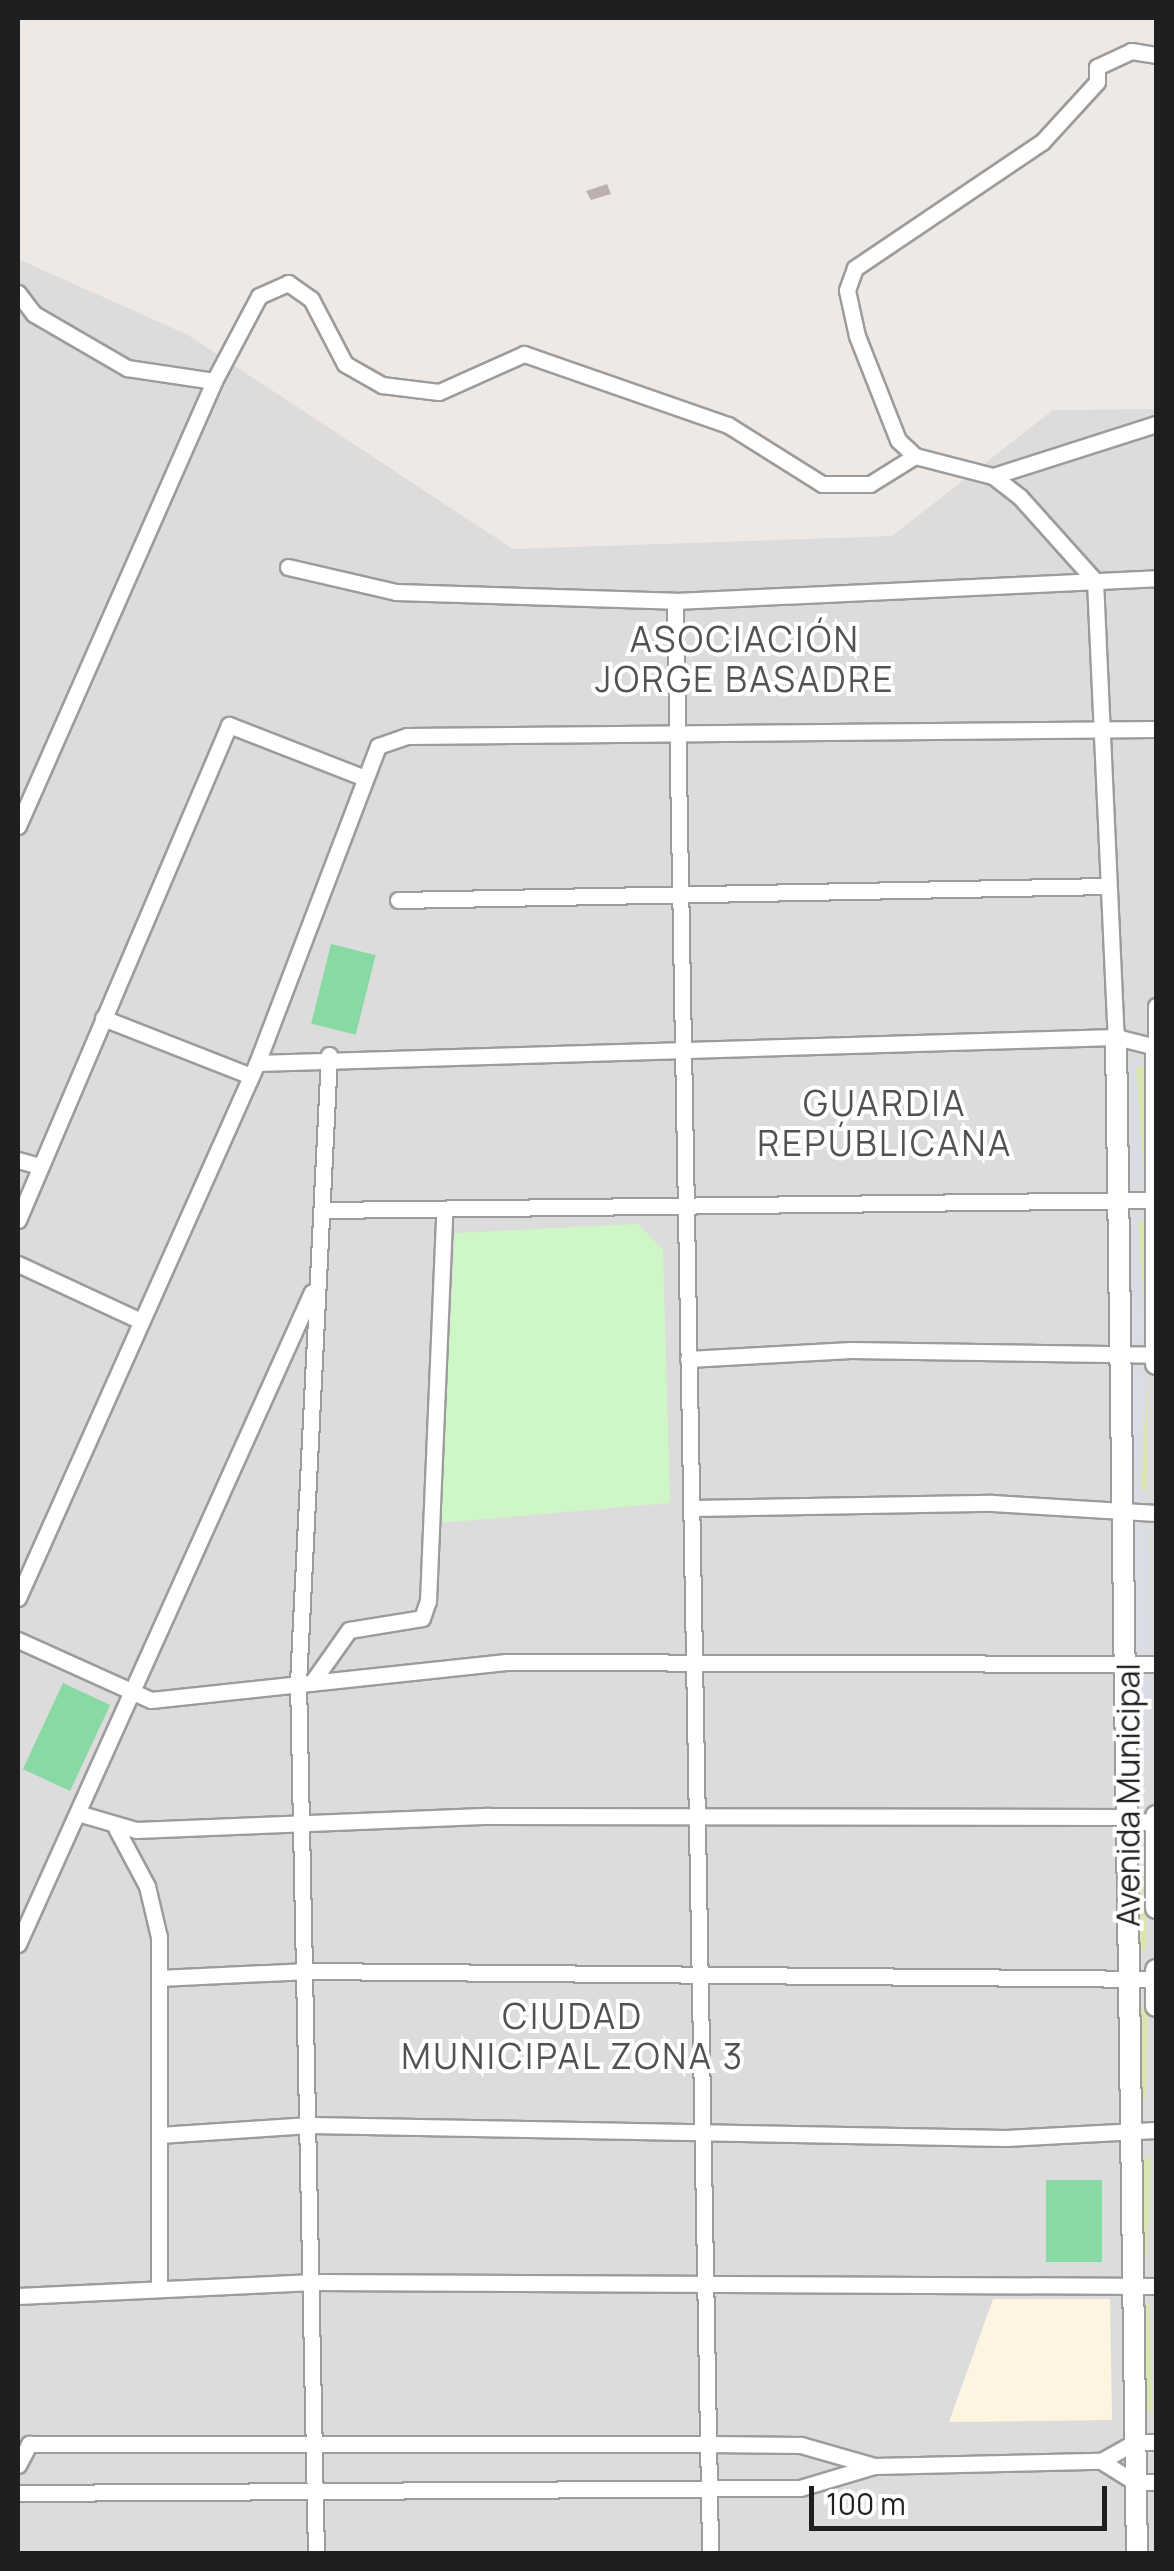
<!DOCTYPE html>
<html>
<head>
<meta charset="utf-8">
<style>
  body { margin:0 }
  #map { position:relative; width:1174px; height:2571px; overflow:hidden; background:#efe9e6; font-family:Manrope,sans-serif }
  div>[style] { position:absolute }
  .residential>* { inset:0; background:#dddcdc }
  .education>* { inset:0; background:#fdf5e1 }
  .grass>* { inset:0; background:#d9e6af; transform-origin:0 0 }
  .park>* { inset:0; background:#cff6c6 }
  .pitch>* { inset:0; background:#89d9a4; transform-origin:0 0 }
  .plaza>* { inset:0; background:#dadde5 }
  .building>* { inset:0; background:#bcb1af }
  .roads { filter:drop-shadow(2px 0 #9c9c9c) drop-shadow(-2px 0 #9c9c9c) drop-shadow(0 2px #9c9c9c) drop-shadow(0 -2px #9c9c9c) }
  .minor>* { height:15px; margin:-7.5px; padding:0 7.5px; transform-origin:7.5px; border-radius:7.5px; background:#fff }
  .tertiary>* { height:20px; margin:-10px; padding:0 10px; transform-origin:10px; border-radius:10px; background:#fff }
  span { translate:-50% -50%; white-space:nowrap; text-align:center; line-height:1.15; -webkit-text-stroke:8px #fff; paint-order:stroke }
  .street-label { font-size:32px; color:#1f1f1f }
  .neighbourhood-label { font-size:35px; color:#525252; letter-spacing:2.5px }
  .frame { position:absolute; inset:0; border:20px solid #1f1f1f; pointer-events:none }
  .scale { position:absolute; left:809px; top:2486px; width:298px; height:45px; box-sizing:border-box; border:5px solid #1f1f1f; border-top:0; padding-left:12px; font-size:30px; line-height:35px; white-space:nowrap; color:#1f1f1f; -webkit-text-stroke:8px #fff; paint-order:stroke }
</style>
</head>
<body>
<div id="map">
  <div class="residential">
    <i style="clip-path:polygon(18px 259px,188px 335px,513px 549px,892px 536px,1053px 410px,1156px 409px,1156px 2553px,18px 2554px)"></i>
  </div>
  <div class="education">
    <i style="clip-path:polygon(993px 2299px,1110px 2299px,1112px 2420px,949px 2422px)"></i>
  </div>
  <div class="grass">
    <i style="clip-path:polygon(1136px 1066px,1146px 1066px,1144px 1180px,1137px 1180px)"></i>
    <i style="left:1146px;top:1221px;width:116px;height:8px;rotate:90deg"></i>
    <i style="left:1140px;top:1376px;width:7px;height:114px"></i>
    <i style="clip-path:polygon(1143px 1534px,1150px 1535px,1151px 1641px,1145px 1641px)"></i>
    <i style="clip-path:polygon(1143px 1850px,1147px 1947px,1143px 1951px,1137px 1947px)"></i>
    <i style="clip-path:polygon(1138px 2007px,1148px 2007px,1146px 2098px,1140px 2097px)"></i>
    <i style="clip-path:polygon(1140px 2158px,1151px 2158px,1147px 2257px,1142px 2256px)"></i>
    <i style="left:1149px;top:2303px;width:108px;height:6px;rotate:88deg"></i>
  </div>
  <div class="park">
    <i style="clip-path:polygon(638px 1224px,663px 1250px,670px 1503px,440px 1523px,455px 1233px)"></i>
  </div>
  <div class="pitch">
    <i style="left:331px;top:944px;width:46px;height:82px;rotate:14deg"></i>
    <i style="left:63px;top:1683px;width:52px;height:95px;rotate:25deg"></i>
    <i style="left:1102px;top:2180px;width:82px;height:56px;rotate:90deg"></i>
  </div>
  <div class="plaza">
    <i style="clip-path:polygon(1135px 1057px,1146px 1066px,1136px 1067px,1144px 1180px,1133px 1192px,1131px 1068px,1124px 1067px)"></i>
    <i style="clip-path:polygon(1136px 1212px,1146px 1221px,1138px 1222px,1146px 1337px,1137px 1347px,1127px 1338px,1134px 1338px,1133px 1223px,1125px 1222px)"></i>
    <i style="clip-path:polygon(1136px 1364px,1147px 1376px,1141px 1489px,1148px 1490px,1138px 1502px,1129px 1489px,1136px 1488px,1128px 1376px)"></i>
    <i style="clip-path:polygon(1135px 1521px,1149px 1529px,1151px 1645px,1142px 1654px,1134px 1645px)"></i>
    <i style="clip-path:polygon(1139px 1672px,1151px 1677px,1143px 1809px,1135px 1806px)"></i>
  </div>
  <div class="building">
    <i style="clip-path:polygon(607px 184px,611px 194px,591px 200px,586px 191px)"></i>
  </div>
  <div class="roads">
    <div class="minor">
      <i style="left:18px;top:293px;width:26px;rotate:53deg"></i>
      <i style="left:34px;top:314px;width:108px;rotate:30.1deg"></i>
      <i style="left:127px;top:368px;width:88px;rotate:8.5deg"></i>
      <i style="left:915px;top:456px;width:23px;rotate:-137deg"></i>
      <i style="left:898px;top:440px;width:112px;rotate:-111.5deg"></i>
      <i style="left:857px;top:336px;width:47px;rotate:-102.3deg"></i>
      <i style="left:847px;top:290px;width:23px;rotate:-70deg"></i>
      <i style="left:855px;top:268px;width:225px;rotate:-34deg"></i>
      <i style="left:1042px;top:142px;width:81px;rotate:-47.5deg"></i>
      <i style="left:1097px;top:82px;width:15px;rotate:-90deg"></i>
      <i style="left:1097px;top:67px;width:38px;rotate:-25deg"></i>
      <i style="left:1131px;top:51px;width:25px;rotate:9deg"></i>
      <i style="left:993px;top:476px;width:171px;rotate:-17.7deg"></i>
      <i style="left:288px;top:567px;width:111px;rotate:13deg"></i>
      <i style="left:396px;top:592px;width:279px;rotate:1.8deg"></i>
      <i style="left:675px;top:601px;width:482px;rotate:-2.7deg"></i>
      <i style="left:675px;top:601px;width:1953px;rotate:88.97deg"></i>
      <i style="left:18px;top:826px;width:486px;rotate:-66.2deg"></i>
      <i style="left:214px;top:381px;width:96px;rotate:-62.1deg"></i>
      <i style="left:259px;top:296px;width:32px;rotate:-24deg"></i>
      <i style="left:288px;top:283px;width:28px;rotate:35deg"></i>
      <i style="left:311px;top:299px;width:73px;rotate:62.4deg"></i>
      <i style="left:345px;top:364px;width:43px;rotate:29.6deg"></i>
      <i style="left:382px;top:385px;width:57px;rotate:7deg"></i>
      <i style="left:439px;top:392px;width:93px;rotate:-24.1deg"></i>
      <i style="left:524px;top:354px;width:216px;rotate:19.2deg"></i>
      <i style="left:728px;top:425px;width:111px;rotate:32.1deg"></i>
      <i style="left:822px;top:484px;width:48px"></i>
      <i style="left:870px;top:484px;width:53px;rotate:-31.9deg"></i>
      <i style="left:915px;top:456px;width:81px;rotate:14.4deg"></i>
      <i style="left:993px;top:476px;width:34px;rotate:38deg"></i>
      <i style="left:1020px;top:497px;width:113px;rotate:48.2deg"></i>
      <i style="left:1095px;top:581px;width:456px;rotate:87.4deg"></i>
      <i style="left:398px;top:900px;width:709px;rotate:-1.13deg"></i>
      <i style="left:103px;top:1018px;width:159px;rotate:21.4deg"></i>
      <i style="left:1156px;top:1047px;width:41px;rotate:-90deg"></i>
      <i style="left:257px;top:1063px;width:859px;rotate:-1.73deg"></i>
      <i style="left:1116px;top:1037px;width:41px;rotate:14deg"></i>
      <i style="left:18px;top:1160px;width:22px;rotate:16deg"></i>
      <i style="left:323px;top:1210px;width:833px;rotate:-0.69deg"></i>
      <i style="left:18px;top:1220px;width:538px;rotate:-66.91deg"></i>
      <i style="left:229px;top:725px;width:146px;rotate:21.3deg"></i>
      <i style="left:18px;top:1264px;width:136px;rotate:24.9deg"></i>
      <i style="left:688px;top:1359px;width:163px;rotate:-3.2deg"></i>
      <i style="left:851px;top:1350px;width:305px;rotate:0.9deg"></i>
      <i style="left:693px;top:1508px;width:299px;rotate:-1deg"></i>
      <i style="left:992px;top:1503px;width:164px;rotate:3.5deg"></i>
      <i style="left:18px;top:1598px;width:586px;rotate:-65.93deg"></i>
      <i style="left:257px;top:1063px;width:339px;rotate:-69.1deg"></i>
      <i style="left:378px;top:746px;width:31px;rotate:-19deg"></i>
      <i style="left:407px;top:736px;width:749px;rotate:-0.54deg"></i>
      <i style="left:18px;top:1640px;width:146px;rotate:24.3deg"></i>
      <i style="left:151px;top:1700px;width:357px;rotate:-6.1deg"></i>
      <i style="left:506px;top:1662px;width:650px;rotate:0.18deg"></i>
      <i style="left:313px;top:1681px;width:62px;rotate:-54.8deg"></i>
      <i style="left:349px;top:1630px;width:74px;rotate:-9.3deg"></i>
      <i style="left:422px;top:1618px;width:18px;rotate:-71deg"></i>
      <i style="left:428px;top:1601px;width:387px;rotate:-87.6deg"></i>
      <i style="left:81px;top:1814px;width:57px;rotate:16.2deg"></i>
      <i style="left:136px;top:1830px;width:353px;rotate:-2.3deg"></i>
      <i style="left:489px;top:1816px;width:639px;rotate:0.09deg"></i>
      <i style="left:1128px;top:1817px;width:29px;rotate:16deg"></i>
      <i style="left:116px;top:1828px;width:66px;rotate:61.9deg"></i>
      <i style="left:147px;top:1886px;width:52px;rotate:76.8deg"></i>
      <i style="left:159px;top:1937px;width:349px;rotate:90deg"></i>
      <i style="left:18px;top:1944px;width:715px;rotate:-65.73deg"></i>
      <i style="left:159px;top:1978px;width:149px;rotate:-2.7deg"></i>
      <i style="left:308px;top:1971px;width:848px;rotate:0.54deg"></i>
      <i style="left:159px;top:2135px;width:151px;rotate:-3.8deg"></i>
      <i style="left:310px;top:2125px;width:696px;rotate:1.07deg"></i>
      <i style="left:1006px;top:2138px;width:150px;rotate:-3.1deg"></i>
      <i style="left:18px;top:2296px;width:296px;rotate:-2.7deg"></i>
      <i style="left:314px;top:2282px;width:842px;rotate:0.27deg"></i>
      <i style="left:1101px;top:2461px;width:40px;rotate:32deg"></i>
      <i style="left:1135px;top:2482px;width:21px"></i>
      <i style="left:18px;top:2465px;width:24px;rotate:-62deg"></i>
      <i style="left:29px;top:2444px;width:680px"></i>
      <i style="left:709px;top:2444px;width:92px;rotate:0.6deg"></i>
      <i style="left:801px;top:2445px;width:76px;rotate:16deg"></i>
      <i style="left:18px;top:2493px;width:782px;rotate:-0.37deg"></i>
      <i style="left:800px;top:2488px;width:77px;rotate:-16.6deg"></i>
      <i style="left:874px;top:2466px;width:227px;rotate:-1.3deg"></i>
      <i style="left:1101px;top:2461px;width:39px;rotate:-29deg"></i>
      <i style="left:1135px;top:2442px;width:21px"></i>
      <i style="left:316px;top:2554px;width:871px;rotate:-91.18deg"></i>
      <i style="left:298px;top:1683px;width:629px;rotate:-87.17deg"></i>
    </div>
    <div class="tertiary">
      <i style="left:1116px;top:1037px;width:1517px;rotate:89.21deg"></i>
      <i style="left:1156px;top:1047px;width:317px;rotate:90deg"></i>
      <i style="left:1156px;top:1816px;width:92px;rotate:90deg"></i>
      <i style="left:1156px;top:1970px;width:36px;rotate:90deg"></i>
    </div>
  </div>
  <div class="street-label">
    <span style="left:1128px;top:1795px;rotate:-90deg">Avenida Municipal</span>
  </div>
  <div class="neighbourhood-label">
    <span style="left:745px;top:659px">ASOCIACIÓN<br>JORGE BASADRE</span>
    <span style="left:885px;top:1123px">GUARDIA<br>REPÚBLICANA</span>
    <span style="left:573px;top:2036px">CIUDAD<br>MUNICIPAL ZONA 3</span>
  </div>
  <div class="frame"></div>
  <div class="scale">100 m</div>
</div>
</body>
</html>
